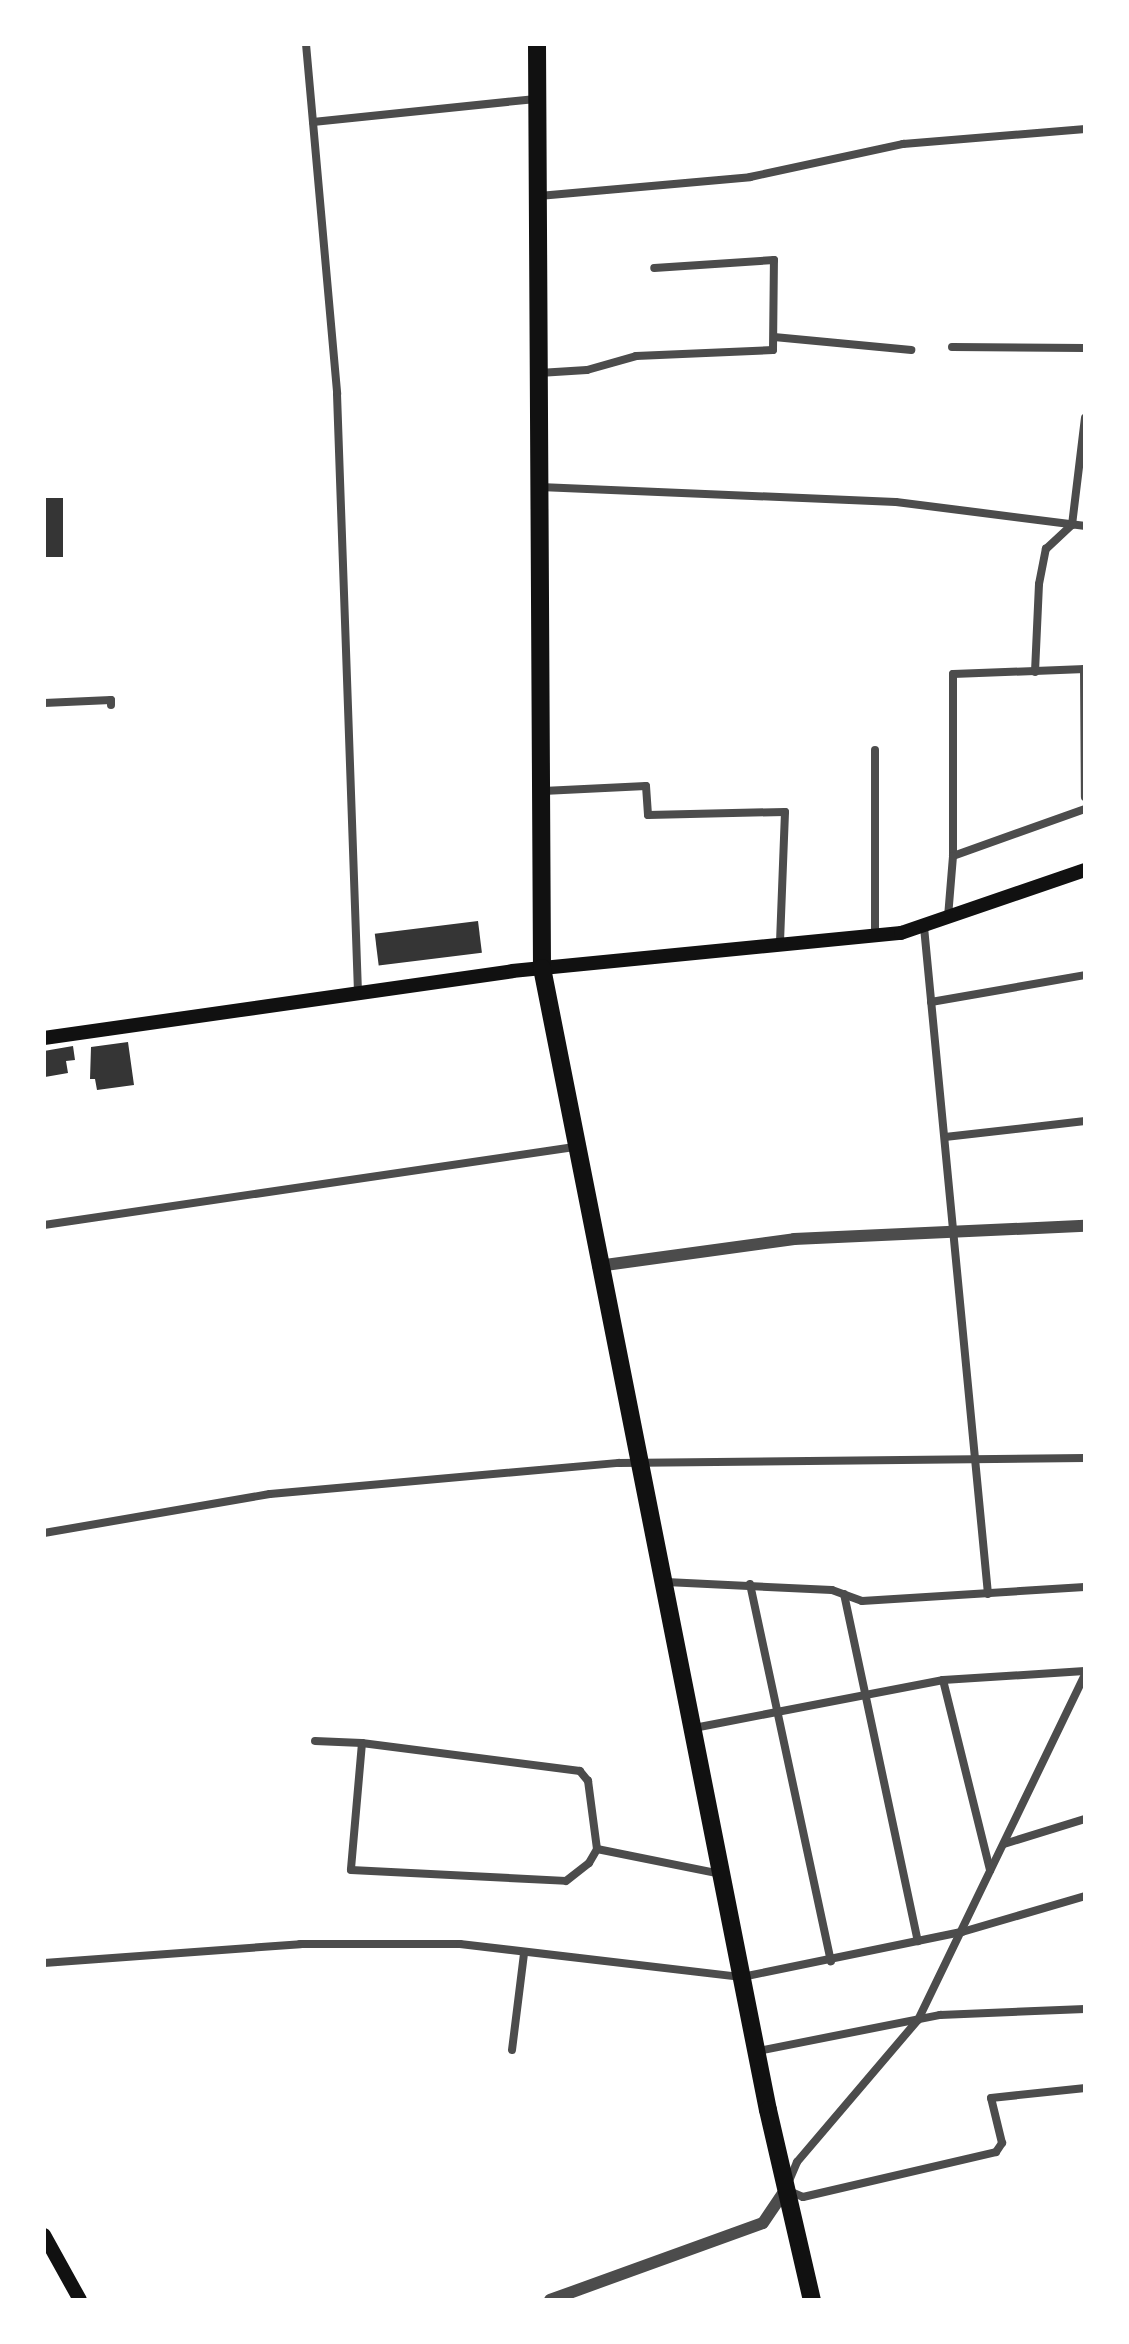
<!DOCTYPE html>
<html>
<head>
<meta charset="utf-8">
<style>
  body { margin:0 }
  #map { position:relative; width:1129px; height:2344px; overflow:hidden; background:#fff; font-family:"Nunito Sans",sans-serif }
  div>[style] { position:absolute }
  .building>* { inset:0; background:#353535; transform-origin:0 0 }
  .minor>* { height:8px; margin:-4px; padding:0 4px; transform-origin:4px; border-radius:4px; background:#4c4c4c }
  .tertiary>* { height:12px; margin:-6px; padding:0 6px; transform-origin:6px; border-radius:6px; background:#4c4c4c }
  .secondary>* { height:14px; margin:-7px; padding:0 7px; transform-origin:7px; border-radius:7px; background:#111 }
  .trunk>* { height:18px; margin:-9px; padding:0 9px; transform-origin:9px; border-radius:9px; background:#111 }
  span { translate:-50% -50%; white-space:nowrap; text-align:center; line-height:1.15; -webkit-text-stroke:6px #fff; paint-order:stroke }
  .frame { position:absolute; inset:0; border:46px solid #fff; pointer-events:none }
</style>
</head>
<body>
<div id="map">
  <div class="building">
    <i style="left:44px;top:498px;width:19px;height:59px"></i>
    <i style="left:478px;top:921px;width:32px;height:104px;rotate:83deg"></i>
    <i style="clip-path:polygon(128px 1042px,134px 1085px,97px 1090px,95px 1079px,90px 1079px,91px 1047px)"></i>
    <i style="clip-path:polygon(73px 1046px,75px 1060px,66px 1061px,68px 1073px,45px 1077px,44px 1051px)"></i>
  </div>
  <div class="minor">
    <i style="left:306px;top:44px;width:351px;rotate:84.9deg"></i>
    <i style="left:337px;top:394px;width:597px;rotate:87.99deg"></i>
    <i style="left:313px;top:122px;width:224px;rotate:-5.9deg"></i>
    <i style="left:539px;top:196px;width:212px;rotate:-5.1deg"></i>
    <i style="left:750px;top:177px;width:157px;rotate:-12.2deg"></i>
    <i style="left:903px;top:144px;width:183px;rotate:-4.7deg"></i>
    <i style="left:774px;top:337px;width:138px;rotate:5.4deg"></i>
    <i style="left:952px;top:347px;width:133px;rotate:0.4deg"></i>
    <i style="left:539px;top:373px;width:48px;rotate:-3.6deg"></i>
    <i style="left:587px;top:370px;width:51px;rotate:-15.9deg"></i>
    <i style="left:636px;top:356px;width:137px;rotate:-2.5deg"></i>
    <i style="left:773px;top:350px;width:90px;rotate:-89.4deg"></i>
    <i style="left:774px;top:260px;width:120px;rotate:176.2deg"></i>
    <i style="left:540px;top:487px;width:356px;rotate:2.4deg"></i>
    <i style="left:896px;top:502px;width:191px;rotate:7.2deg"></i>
    <i style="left:1084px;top:669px;width:128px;rotate:89.6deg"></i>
    <i style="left:1085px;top:669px;width:132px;rotate:177.8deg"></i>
    <i style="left:953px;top:674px;width:182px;rotate:90deg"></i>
    <i style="left:953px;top:856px;width:140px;rotate:-19.6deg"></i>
    <i style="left:1035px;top:672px;width:88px;rotate:-87.4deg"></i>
    <i style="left:1039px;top:584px;width:36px;rotate:-79deg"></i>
    <i style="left:1046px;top:549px;width:35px;rotate:-43deg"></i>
    <i style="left:1072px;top:525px;width:108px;rotate:-83.1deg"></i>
    <i style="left:44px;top:703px;width:67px;rotate:-2.6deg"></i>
    <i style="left:111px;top:700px;width:5px;rotate:90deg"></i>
    <i style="left:875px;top:750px;width:186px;rotate:90deg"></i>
    <i style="left:543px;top:791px;width:103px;rotate:-2.8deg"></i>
    <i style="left:646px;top:786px;width:29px;rotate:86deg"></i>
    <i style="left:648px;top:815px;width:137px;rotate:-1.3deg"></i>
    <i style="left:785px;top:812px;width:133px;rotate:92.2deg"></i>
    <i style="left:948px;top:917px;width:61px;rotate:-85.3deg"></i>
    <i style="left:924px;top:927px;width:670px;rotate:84.52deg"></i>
    <i style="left:931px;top:1002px;width:156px;rotate:-9.9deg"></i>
    <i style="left:945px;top:1137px;width:141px;rotate:-6.5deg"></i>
    <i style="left:44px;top:1225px;width:536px;rotate:-8.37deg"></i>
    <i style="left:44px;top:1533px;width:229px;rotate:-9.8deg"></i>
    <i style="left:270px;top:1494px;width:350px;rotate:-5.1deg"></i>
    <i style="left:619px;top:1463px;width:466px;rotate:-0.6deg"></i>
    <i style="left:666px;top:1582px;width:166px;rotate:2.8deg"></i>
    <i style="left:832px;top:1590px;width:32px;rotate:20deg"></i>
    <i style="left:862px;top:1601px;width:223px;rotate:-3.6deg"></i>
    <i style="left:750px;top:1584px;width:386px;rotate:77.9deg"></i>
    <i style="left:844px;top:1594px;width:355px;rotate:78deg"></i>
    <i style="left:943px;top:1680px;width:196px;rotate:76.1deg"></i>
    <i style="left:694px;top:1728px;width:254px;rotate:-10.9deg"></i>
    <i style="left:943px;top:1680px;width:142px;rotate:-3.6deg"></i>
    <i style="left:315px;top:1741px;width:47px;rotate:2.4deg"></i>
    <i style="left:362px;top:1743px;width:127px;rotate:95deg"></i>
    <i style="left:351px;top:1870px;width:215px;rotate:2.9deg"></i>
    <i style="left:566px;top:1881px;width:29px;rotate:-38deg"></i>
    <i style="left:589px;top:1863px;width:16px;rotate:-60deg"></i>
    <i style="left:597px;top:1849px;width:69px;rotate:-97.5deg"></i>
    <i style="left:588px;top:1781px;width:13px;rotate:-129deg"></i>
    <i style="left:580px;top:1771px;width:220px;rotate:-172.7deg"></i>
    <i style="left:1004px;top:1844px;width:85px;rotate:-17.2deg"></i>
    <i style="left:597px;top:1849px;width:126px;rotate:11.4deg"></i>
    <i style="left:44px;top:1963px;width:257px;rotate:-4.2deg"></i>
    <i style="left:300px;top:1944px;width:160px"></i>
    <i style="left:460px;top:1944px;width:284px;rotate:6.7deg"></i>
    <i style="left:742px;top:1977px;width:225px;rotate:-11.6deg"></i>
    <i style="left:962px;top:1932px;width:128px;rotate:-16.3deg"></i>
    <i style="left:512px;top:2050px;width:97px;rotate:-82.9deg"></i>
    <i style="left:758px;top:2051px;width:186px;rotate:-11.2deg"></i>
    <i style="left:940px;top:2015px;width:145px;rotate:-2.4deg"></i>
    <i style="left:789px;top:2181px;width:21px;rotate:-67deg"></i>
    <i style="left:797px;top:2162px;width:187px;rotate:-49.6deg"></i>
    <i style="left:918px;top:2020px;width:384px;rotate:-64.2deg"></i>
    <i style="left:789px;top:2191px;width:15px;rotate:23deg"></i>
    <i style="left:803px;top:2197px;width:198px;rotate:-13.1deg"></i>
    <i style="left:996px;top:2152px;width:11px;rotate:-56deg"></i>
    <i style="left:1002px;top:2143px;width:46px;rotate:-103.7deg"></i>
    <i style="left:991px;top:2098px;width:95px;rotate:-6.1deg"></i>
  </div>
  <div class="tertiary">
    <i style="left:598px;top:1266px;width:198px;rotate:-7.8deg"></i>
    <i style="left:794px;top:1239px;width:291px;rotate:-2.6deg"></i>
    <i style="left:550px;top:2300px;width:226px;rotate:-19.9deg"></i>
    <i style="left:763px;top:2223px;width:40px;rotate:-56deg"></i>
  </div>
  <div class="secondary">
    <i style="left:44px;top:1038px;width:473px;rotate:-8.1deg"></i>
    <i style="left:512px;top:971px;width:391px;rotate:-5.6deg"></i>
    <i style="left:901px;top:933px;width:194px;rotate:-18.9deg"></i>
    <i style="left:44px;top:2235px;width:74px;rotate:61deg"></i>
  </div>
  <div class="trunk">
    <i style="left:537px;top:44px;width:924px;rotate:89.69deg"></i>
    <i style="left:542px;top:968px;width:1164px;rotate:78.81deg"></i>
    <i style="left:768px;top:2110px;width:195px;rotate:77deg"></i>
  </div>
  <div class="frame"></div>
</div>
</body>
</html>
